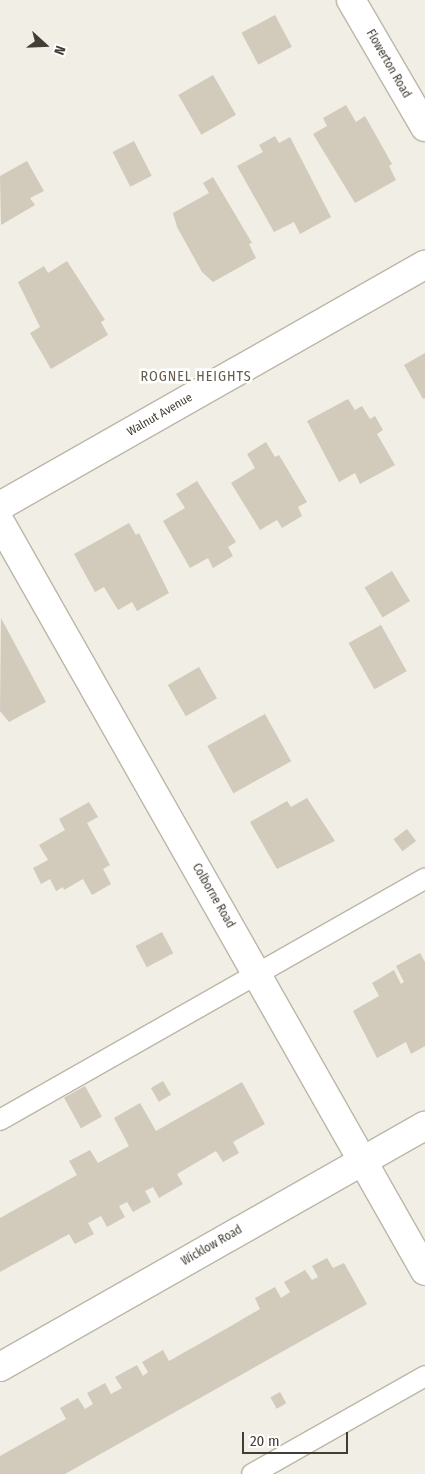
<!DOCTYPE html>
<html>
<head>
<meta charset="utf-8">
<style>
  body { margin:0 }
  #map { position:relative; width:425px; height:1474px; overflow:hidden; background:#f1eee5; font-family:"Fira Sans Condensed",sans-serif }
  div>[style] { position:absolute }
  .building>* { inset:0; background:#d2cabb; transform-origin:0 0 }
  .roads { filter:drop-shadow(1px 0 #bcb6a8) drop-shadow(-1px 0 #bcb6a8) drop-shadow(0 1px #bcb6a8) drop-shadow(0 -1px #bcb6a8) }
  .service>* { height:20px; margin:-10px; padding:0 10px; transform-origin:10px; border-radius:10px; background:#fff }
  .minor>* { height:28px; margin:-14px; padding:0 14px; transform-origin:14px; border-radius:14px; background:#fff }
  span { translate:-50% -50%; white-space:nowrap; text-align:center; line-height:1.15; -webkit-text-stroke:5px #fff; paint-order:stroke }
  .street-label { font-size:12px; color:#433e35 }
  .neighbourhood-label { font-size:14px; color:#655c4d; letter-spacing:1px }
  .north { position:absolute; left:20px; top:20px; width:50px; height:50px; -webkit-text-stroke:4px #fff; paint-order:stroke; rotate:110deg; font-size:14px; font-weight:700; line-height:20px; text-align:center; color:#433e35 }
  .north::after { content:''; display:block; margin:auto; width:18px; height:22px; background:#433e35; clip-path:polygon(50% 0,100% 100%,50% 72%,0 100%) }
  .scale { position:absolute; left:242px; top:1432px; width:106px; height:22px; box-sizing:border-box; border:2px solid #433e35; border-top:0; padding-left:6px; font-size:15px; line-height:18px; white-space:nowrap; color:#433e35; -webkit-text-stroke:4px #fff; paint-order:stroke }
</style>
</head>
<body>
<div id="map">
  <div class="building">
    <i style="left:275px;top:15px;width:36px;height:38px;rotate:62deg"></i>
    <i style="left:213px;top:75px;width:46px;height:40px;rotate:60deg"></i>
    <i style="clip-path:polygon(346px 105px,356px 122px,365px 116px,392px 164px,389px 166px,396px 180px,355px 203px,313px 134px,327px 126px,323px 118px)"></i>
    <i style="clip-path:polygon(275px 136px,279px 143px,290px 137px,331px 217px,300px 234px,294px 222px,274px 232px,237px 166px,263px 152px,259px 145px)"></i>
    <i style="left:134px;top:141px;width:39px;height:24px;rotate:63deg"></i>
    <i style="clip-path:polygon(27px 161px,44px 191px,30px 198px,35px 205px,1px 225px,0 176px)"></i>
    <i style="clip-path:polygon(213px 177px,252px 243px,249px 244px,256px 258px,213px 282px,202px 272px,177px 227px,173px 213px,209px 193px,203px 183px)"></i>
    <i style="clip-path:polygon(67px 261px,105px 320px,101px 322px,108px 335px,51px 369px,30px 333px,40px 327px,18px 282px,44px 266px,48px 273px)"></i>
    <i style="clip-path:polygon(425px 353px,425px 398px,423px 399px,404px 365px)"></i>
    <i style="clip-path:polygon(348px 399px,355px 410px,362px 406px,370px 419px,375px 416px,383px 430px,377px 434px,395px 465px,360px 484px,355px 473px,339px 482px,307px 421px)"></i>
    <i style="clip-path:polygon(266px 442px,275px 457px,279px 455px,307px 502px,298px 507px,302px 516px,282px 528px,277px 520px,260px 530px,231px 483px,255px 468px,247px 454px)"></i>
    <i style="clip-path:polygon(197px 481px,236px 542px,228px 547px,233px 556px,213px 568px,208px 558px,190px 568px,163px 521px,185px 508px,176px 494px)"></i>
    <i style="clip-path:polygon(129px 523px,136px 535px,139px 533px,169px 593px,137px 611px,132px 602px,118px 610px,104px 587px,95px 592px,74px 554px)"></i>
    <i style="left:392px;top:571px;width:35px;height:32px;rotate:59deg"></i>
    <i style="clip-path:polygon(1px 618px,46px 702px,9px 722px,0 711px)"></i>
    <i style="left:381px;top:625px;width:53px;height:37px;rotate:61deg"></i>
    <i style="left:199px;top:667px;width:36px;height:36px;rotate:60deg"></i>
    <i style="left:265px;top:714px;width:54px;height:66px;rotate:61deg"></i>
    <i style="clip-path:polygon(307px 798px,335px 841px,277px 869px,250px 822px,287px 801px,291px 807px)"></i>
    <i style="clip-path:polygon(89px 802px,98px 817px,87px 823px,110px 865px,103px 869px,111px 884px,92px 895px,83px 879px,64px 890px,63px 887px,56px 891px,50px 879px,41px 884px,33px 868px,48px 860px,39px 845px,65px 830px,59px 819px)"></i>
    <i style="left:407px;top:829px;width:15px;height:17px;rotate:53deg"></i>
    <i style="left:162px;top:932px;width:24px;height:30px;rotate:62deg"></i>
    <i style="clip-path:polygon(420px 953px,425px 962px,425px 1046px,411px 1054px,406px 1042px,377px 1058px,353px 1011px,379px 996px,372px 983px,394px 970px,401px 984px,404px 982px,396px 966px)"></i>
    <i style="left:163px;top:1081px;width:16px;height:14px;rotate:60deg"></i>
    <i style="clip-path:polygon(242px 1082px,265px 1124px,233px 1142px,239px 1153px,223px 1162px,216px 1151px,177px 1174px,183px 1184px,159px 1198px,153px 1187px,145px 1191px,151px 1202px,133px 1212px,127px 1202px,119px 1206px,125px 1217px,107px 1227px,101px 1216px,88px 1223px,94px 1234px,75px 1244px,69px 1234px,0 1272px,0 1218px,77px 1175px,69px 1161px,90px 1150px,98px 1163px,129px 1146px,114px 1118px,140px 1103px,156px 1131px)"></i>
    <i style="left:85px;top:1086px;width:35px;height:24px;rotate:61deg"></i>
    <i style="clip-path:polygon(327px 1258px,333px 1268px,344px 1263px,367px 1304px,65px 1474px,0 1474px,0 1456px,66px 1419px,60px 1408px,78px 1398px,85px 1409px,93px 1404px,87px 1393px,105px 1383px,111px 1394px,122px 1388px,115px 1377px,137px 1365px,143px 1376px,148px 1372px,142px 1362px,163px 1350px,169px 1361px,231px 1326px,260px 1309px,255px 1298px,275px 1287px,281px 1298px,290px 1292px,284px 1282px,305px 1270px,312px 1280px,318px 1277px,312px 1266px)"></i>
    <i style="left:280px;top:1392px;width:13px;height:11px;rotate:61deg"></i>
  </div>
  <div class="roads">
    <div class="service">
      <i style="left:0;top:1120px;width:489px;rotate:-29.6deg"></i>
      <i style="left:252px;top:1474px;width:199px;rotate:-29.5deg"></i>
    </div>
    <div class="minor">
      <i style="left:351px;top:0;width:147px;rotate:59.8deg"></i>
      <i style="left:0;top:506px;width:489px;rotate:-29.6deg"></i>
      <i style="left:0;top:522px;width:861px;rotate:60.43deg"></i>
      <i style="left:0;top:1367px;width:489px;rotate:-29.6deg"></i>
    </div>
  </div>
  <div class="street-label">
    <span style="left:388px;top:64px;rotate:60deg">Flowerton Road</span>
    <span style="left:160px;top:415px;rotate:-30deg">Walnut Avenue</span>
    <span style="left:213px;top:896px;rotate:60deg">Colborne Road</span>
    <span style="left:212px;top:1246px;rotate:-30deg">Wicklow Road</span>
  </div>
  <div class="neighbourhood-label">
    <span style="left:196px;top:377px">ROGNEL HEIGHTS</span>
  </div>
  <div class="north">N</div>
  <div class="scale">20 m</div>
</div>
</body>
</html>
